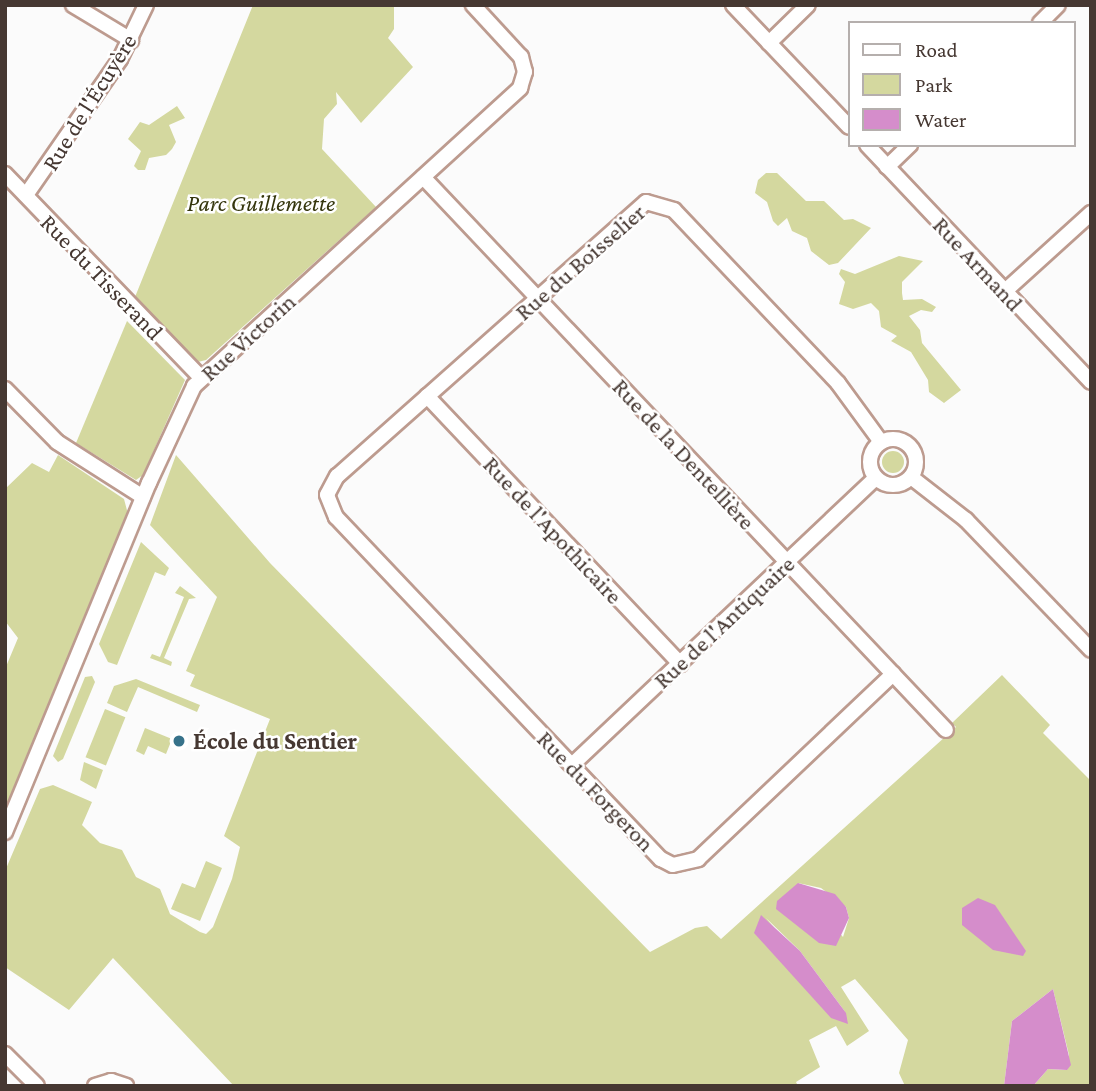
<!DOCTYPE html>
<html>
<head>
<meta charset="utf-8">
<style>
  body { margin:0 }
  #map { position:relative; width:1096px; height:1091px; overflow:hidden; background:#fbfbfb; font-family:"Crimson Pro",serif }
  div>[style] { position:absolute }
  .green>* { inset:0; background:#d4d89f; transform-origin:0 0 }
  .round { border-radius:50% }
  .water>* { inset:0; background:#d58dcb }
  .roads { filter:drop-shadow(2px 0 #bd9b8f) drop-shadow(-2px 0 #bd9b8f) drop-shadow(0 2px #bd9b8f) drop-shadow(0 -2px #bd9b8f) }
  .street>* { height:14px; margin:-7px; padding:0 7px; transform-origin:7px; border-radius:7px; background:#fff }
  .street>.ring { margin:-7px; padding:0; box-sizing:content-box; background:none; border:14px solid #fff; border-radius:50% }
  .dots>* { width:19px; height:19px; translate:-50% -50%; box-sizing:border-box; border:4px solid #fff; border-radius:50% }
  span { translate:-50% -50%; white-space:nowrap; text-align:center; line-height:1.15; -webkit-text-stroke:5px #fff; paint-order:stroke }
  .street-label { font-size:24px; color:#463832 }
  .park-label { font-size:24px; color:#35360d; font-style:italic }
  .poi-label { font-size:24px; color:#463832; font-weight:700 }
  .left { translate:0 -50%; text-align:left }
  .frame { position:absolute; inset:0; border:7px solid #463832; pointer-events:none }
  .legend { position:absolute; left:848px; top:21px; width:228px; height:126px; box-sizing:border-box; background:#fff; border:2px solid #b5afad; margin:0; padding:9px 12px; list-style:none; font-size:21px; color:#463832 }
  .legend li { display:flex; align-items:center; gap:14px; height:35px }
  .legend b { width:35px; border:2px solid #b5afad }
</style>
</head>
<body>
<div id="map">
  <div class="green">
    <i style="clip-path:polygon(253px 5px,394px 5px,394px 29px,388px 38px,413px 67px,361px 123px,336px 92px,337px 104px,324px 119px,322px 149px,376px 207px,206px 360px,198px 362px,135px 297px)"></i>
    <i style="clip-path:polygon(177px 106px,185px 118px,169px 125px,176px 142px,172px 149px,166px 155px,149px 158px,145px 170px,138px 170px,134px 166px,141px 151px,128px 139px,140px 122px,149px 125px)"></i>
    <i style="clip-path:polygon(766px 173px,777px 173px,806px 201px,824px 201px,844px 220px,853px 219px,871px 228px,838px 263px,829px 265px,811px 251px,807px 238px,792px 231px,787px 218px,778px 226px,773px 221px,767px 202px,755px 193px,758px 180px)"></i>
    <i style="clip-path:polygon(899px 256px,923px 261px,902px 282px,902px 293px,903px 300px,922px 299px,936px 307px,932px 312px,921px 310px,909px 316px,920px 330px,922px 343px,961px 390px,944px 403px,929px 392px,928px 380px,911px 352px,891px 341px,897px 336px,881px 327px,879px 311px,871px 303px,853px 309px,839px 304px,845px 282px,839px 274px,841px 269px,855px 274px)"></i>
    <i style="clip-path:polygon(127px 321px,185px 380px,143px 475px,136px 480px,76px 443px)"></i>
    <i class="round" style="left:882px;top:451px;width:22px;height:22px"></i>
    <i style="clip-path:polygon(58px 455px,124px 499px,128px 514px,5px 812px,5px 669px,18px 638px,5px 621px,5px 489px,32px 463px,49px 472px)"></i>
    <i style="clip-path:polygon(evenodd,176px 455px,270px 563px,650px 952px,695px 928px,707px 926px,721px 939px,956px 727px,952px 723px,1002px 675px,1050px 725px,1043px 733px,1091px 781px,1091px 1086px,1033px 1086px,1048px 1069px,1067px 1070px,1069px 1055px,1053px 989px,1012px 1021px,1004px 1086px,905px 1086px,899px 1073px,908px 1040px,855px 979px,841px 987px,869px 1031px,847px 1046px,836px 1026px,809px 1040px,820px 1067px,796px 1082px,798px 1086px,234px 1086px,113px 958px,69px 1010px,5px 967px,5px 871px,40px 789px,53px 785px,92px 802px,82px 825px,100px 843px,122px 850px,136px 877px,160px 889px,170px 914px,200px 932px,206px 934px,213px 927px,232px 879px,240px 847px,224px 836px,270px 719px,190px 686px,195px 675px,186px 671px,217px 597px,150px 525px,176px 455px,798px 883px,821px 888px,846px 907px,849px 918px,843px 937px,798px 883px,176px 455px,766px 918px,800px 951px,846px 1013px,766px 918px)"></i>
    <i style="clip-path:polygon(141px 542px,169px 568px,165px 576px,155px 572px,117px 665px,108px 662px,99px 644px)"></i>
    <i style="clip-path:polygon(180px 586px,196px 598px,189px 599px,164px 658px,172px 662px,171px 666px,150px 658px,152px 654px,160px 657px,184px 597px,175px 593px)"></i>
    <i style="clip-path:polygon(92px 676px,95px 682px,63px 759px,58px 762px,53px 756px,85px 677px)"></i>
    <i style="clip-path:polygon(136px 679px,200px 705px,197px 712px,138px 687px,127px 712px,107px 703px,114px 686px)"></i>
    <i style="left:105px;top:709px;width:22px;height:52px;rotate:22deg"></i>
    <i style="clip-path:polygon(145px 728px,172px 739px,166px 754px,148px 746px,144px 755px,136px 751px)"></i>
    <i style="clip-path:polygon(84px 762px,103px 770px,96px 789px,80px 780px)"></i>
    <i style="clip-path:polygon(206px 861px,222px 868px,200px 921px,171px 909px,182px 883px,195px 888px)"></i>
  </div>
  <div class="water">
    <i style="clip-path:polygon(798px 883px,835px 894px,846px 907px,849px 918px,836px 946px,819px 943px,776px 909px,777px 901px)"></i>
    <i style="clip-path:polygon(978px 898px,995px 905px,1026px 951px,1023px 956px,993px 950px,962px 925px,962px 908px)"></i>
    <i style="clip-path:polygon(761px 915px,800px 951px,846px 1013px,848px 1024px,831px 1018px,754px 933px)"></i>
    <i style="clip-path:polygon(1053px 989px,1071px 1065px,1067px 1070px,1048px 1069px,1033px 1086px,1004px 1086px,1012px 1021px)"></i>
  </div>
  <div class="roads">
    <div class="street">
      <i style="left:73px;top:5px;width:68px;rotate:31.1deg"></i>
      <i style="left:733px;top:5px;width:168px;rotate:46.4deg"></i>
      <i style="left:1040px;top:23px;width:25px;rotate:-45deg"></i>
      <i style="left:769px;top:43px;width:54px;rotate:-44.3deg"></i>
      <i style="left:867px;top:145px;width:326px;rotate:46.6deg"></i>
      <i style="left:887px;top:167px;width:32px;rotate:-44deg"></i>
      <i style="left:5px;top:174px;width:283px;rotate:46.1deg"></i>
      <i style="left:423px;top:177px;width:761px;rotate:46.6deg"></i>
      <i style="left:26px;top:195px;width:165px;rotate:-55.3deg"></i>
      <i style="left:120px;top:59px;width:60px;rotate:-64.3deg"></i>
      <i style="left:1004px;top:292px;width:118px;rotate:-42.2deg"></i>
      <i style="left:5px;top:389px;width:74px;rotate:45.5deg"></i>
      <i style="left:57px;top:442px;width:102px;rotate:32.6deg"></i>
      <i style="left:427px;top:396px;width:369px;rotate:46.6deg"></i>
      <i class="ring" style="left:870px;top:439px;width:32px;height:32px"></i>
      <i style="left:881px;top:442px;width:73px;rotate:-126.1deg"></i>
      <i style="left:838px;top:383px;width:238px;rotate:-133.5deg"></i>
      <i style="left:674px;top:210px;width:29px;rotate:-164deg"></i>
      <i style="left:646px;top:202px;width:413px;rotate:138.4deg"></i>
      <i style="left:337px;top:476px;width:21px;rotate:118deg"></i>
      <i style="left:327px;top:495px;width:24px;rotate:68deg"></i>
      <i style="left:336px;top:517px;width:472px;rotate:46.5deg"></i>
      <i style="left:661px;top:859px;width:13px;rotate:27deg"></i>
      <i style="left:673px;top:865px;width:26px;rotate:-13deg"></i>
      <i style="left:698px;top:859px;width:269px;rotate:-43.5deg"></i>
      <i style="left:911px;top:477px;width:70px;rotate:38deg"></i>
      <i style="left:966px;top:520px;width:180px;rotate:46.1deg"></i>
      <i style="left:572px;top:765px;width:418px;rotate:-43.4deg"></i>
      <i style="left:5px;top:832px;width:378px;rotate:-67.6deg"></i>
      <i style="left:149px;top:483px;width:107px;rotate:-65.1deg"></i>
      <i style="left:194px;top:386px;width:442px;rotate:-42.4deg"></i>
      <i style="left:520px;top:88px;width:17px;rotate:-73deg"></i>
      <i style="left:525px;top:72px;width:16px;rotate:-105deg"></i>
      <i style="left:521px;top:57px;width:71px;rotate:-132.7deg"></i>
      <i style="left:5px;top:1054px;width:45px;rotate:45deg"></i>
      <i style="left:95px;top:1086px;width:17px;rotate:-17deg"></i>
      <i style="left:111px;top:1081px;width:16px;rotate:18deg"></i>
    </div>
  </div>
  <div class="dots">
    <i style="left:179px;top:741px;background:#37728a"></i>
  </div>
  <div class="street-label">
    <span style="left:89px;top:102px;rotate:-58deg">Rue de l'Écuyère</span>
    <span style="left:580px;top:262px;rotate:-41deg">Rue du Boisselier</span>
    <span style="left:978px;top:264px;rotate:47deg">Rue Armand</span>
    <span style="left:102px;top:277px;rotate:46deg">Rue du Tisserand</span>
    <span style="left:248px;top:337px;rotate:-42deg">Rue Victorin</span>
    <span style="left:684px;top:454px;rotate:47deg">Rue de la Dentellière</span>
    <span style="left:553px;top:530px;rotate:47deg">Rue de l'Apothicaire</span>
    <span style="left:724px;top:622px;rotate:-43deg">Rue de l'Antiquaire</span>
    <span style="left:596px;top:791px;rotate:46deg">Rue du Forgeron</span>
  </div>
  <div class="park-label">
    <span style="left:261px;top:203px">Parc Guillemette</span>
  </div>
  <div class="poi-label">
    <span class="left" style="left:193px;top:741px">École du Sentier</span>
  </div>
  <div class="frame"></div>
  <ul class="legend">
  <li><b style="height:9px;background:#fff"></b>Road</li>
  <li><b style="height:19px;background:#d4d89f"></b>Park</li>
  <li><b style="height:19px;background:#d58dcb"></b>Water</li>
  </ul>
</div>
</body>
</html>
